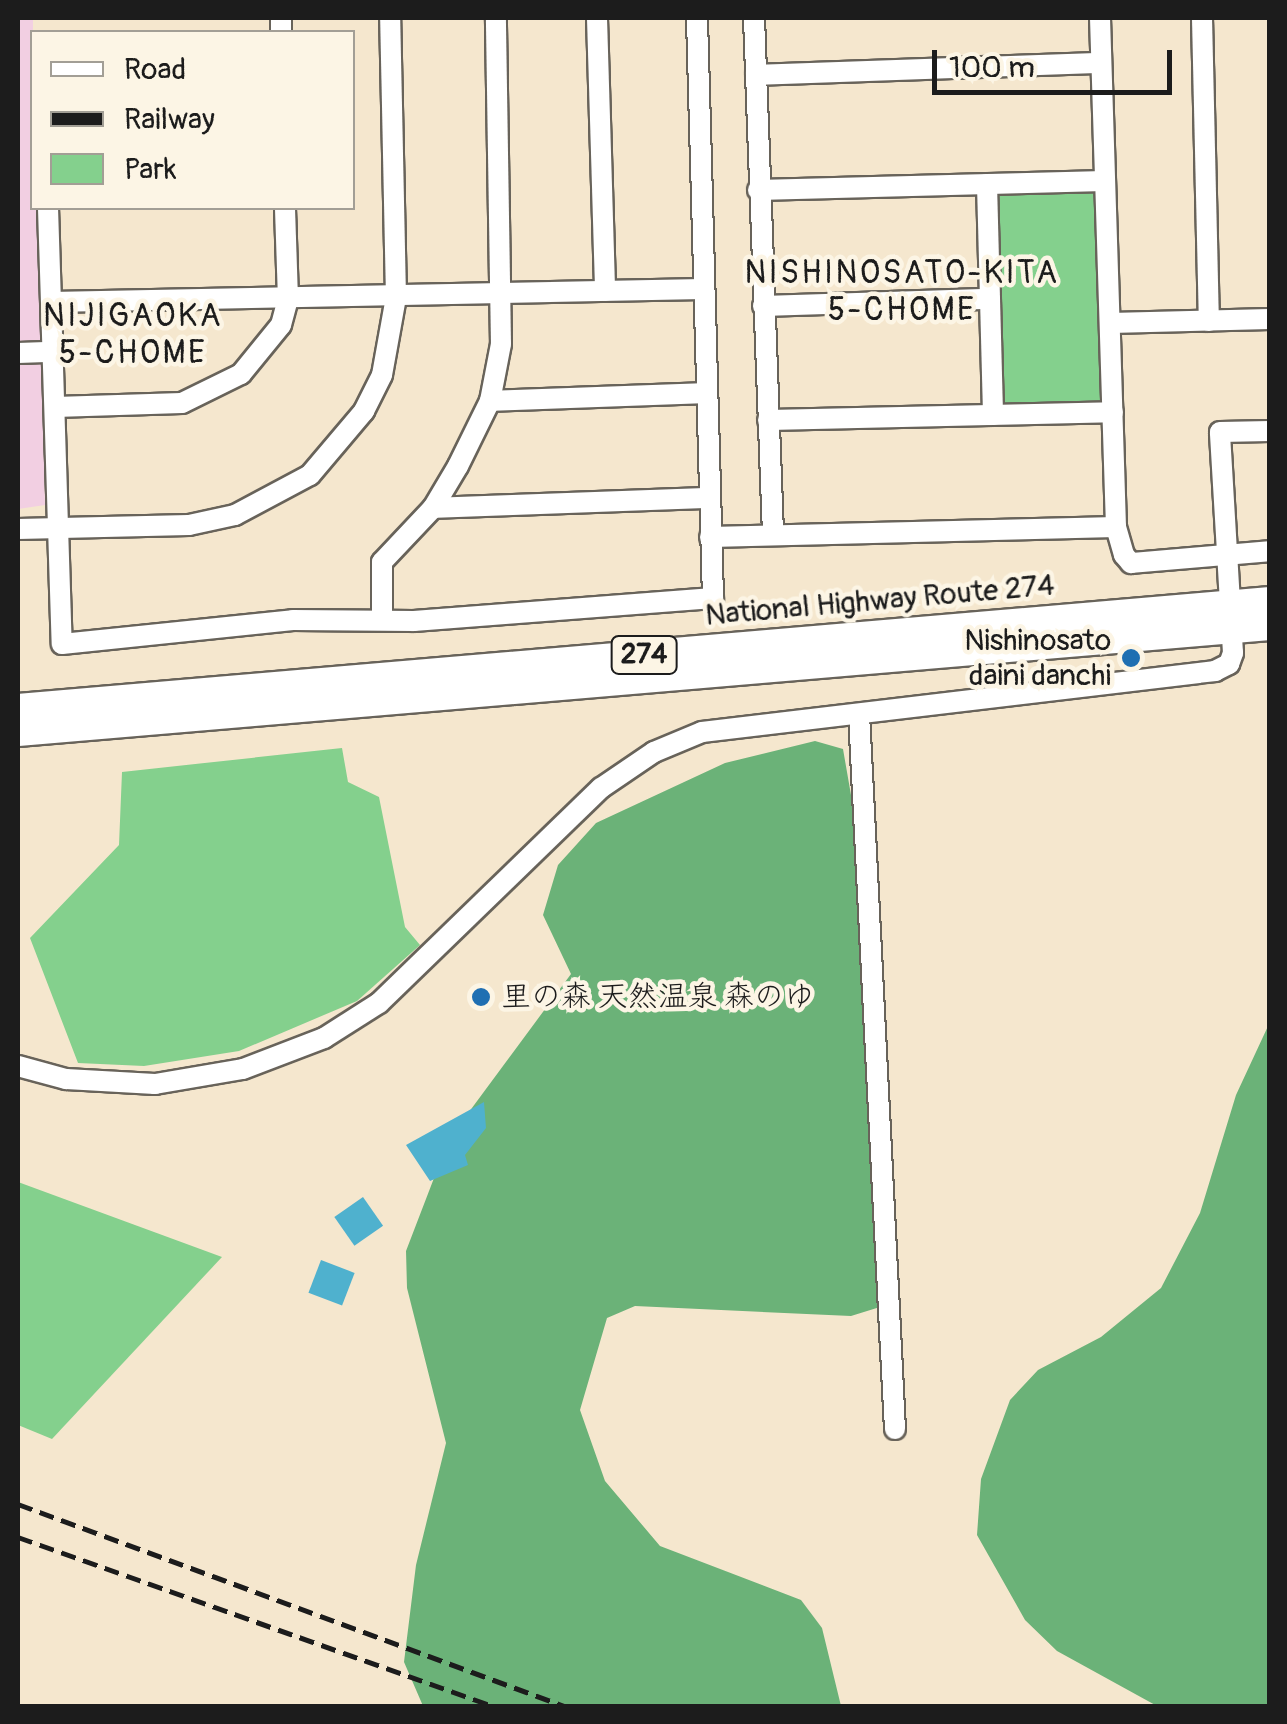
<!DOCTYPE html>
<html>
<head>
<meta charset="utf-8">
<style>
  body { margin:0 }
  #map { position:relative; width:1287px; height:1724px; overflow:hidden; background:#f5e7ce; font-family:Pangolin,"Klee One",sans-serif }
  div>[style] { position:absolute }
  .built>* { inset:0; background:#f2cfe2 }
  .green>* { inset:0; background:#84d08d; transform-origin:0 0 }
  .forest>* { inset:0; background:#6bb278 }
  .water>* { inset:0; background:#4fb1ce; transform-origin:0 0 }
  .roads { filter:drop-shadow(2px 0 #68635a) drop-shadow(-2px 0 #68635a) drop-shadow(0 2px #68635a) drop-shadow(0 -2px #68635a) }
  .minor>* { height:20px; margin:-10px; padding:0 10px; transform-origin:10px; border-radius:10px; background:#fff }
  .highway>* { height:28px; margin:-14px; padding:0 14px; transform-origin:14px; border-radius:14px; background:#fff }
  .rail>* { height:5px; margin-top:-2.5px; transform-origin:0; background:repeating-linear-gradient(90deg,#1c1c1c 0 15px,transparent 0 23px) }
  .dots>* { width:28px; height:28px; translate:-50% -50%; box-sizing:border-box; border:5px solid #fcf5e5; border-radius:50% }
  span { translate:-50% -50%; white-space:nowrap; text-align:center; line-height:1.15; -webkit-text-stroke:9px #fcf5e5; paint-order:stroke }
  .shield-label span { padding:2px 8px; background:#fcf5e5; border:2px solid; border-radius:8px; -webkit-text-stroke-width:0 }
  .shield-label { font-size:28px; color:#1c1c1c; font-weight:700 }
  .street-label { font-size:30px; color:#1c1c1c }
  .poi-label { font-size:30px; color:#1c1c1c }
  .right { translate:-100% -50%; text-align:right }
  .left { translate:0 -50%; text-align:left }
  .neighbourhood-label { font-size:32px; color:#1c1c1c; letter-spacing:2.5px }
  .frame { position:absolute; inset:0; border:20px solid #1c1c1c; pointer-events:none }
  .legend { position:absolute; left:30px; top:30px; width:325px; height:180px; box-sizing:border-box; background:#fcf5e5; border:2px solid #a29e95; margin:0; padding:12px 18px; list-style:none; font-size:30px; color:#1c1c1c }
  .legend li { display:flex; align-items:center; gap:20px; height:50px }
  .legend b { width:50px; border:2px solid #a29e95 }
  .scale { position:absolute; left:932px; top:50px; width:240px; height:45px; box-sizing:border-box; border:5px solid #1c1c1c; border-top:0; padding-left:12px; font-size:30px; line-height:35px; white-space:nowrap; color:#1c1c1c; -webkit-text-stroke:8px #fcf5e5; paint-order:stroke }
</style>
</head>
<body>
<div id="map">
  <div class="built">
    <i style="clip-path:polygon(18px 18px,33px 18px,32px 208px,38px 208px,45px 505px,18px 509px)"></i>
  </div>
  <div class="green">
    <i style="left:1104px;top:181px;width:231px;height:117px;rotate:88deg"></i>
    <i style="clip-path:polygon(342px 748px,348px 782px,379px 797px,405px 927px,420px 945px,357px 1001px,239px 1051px,144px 1066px,78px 1063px,30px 938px,119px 845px,122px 772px)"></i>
    <i style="clip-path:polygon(18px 1182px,222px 1257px,52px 1439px,18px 1425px)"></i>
  </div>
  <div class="forest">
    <i style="clip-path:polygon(815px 741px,843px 749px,855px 818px,880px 1307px,851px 1316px,635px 1306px,607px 1318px,580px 1410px,605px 1481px,660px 1546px,801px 1600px,822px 1628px,841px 1706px,423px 1706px,404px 1662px,416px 1565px,446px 1443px,407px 1288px,406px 1251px,449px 1139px,571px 974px,543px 915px,558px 865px,596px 823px,725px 763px)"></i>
    <i style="clip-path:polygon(1269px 1024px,1269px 1706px,1157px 1706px,1057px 1651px,1025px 1620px,977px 1535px,981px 1479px,1010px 1400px,1038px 1370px,1101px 1337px,1161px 1288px,1200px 1213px,1236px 1095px)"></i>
  </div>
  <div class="water">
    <i style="clip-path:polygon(484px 1102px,486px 1128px,465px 1155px,468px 1165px,430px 1181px,406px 1145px)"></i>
    <i style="left:363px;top:1197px;width:35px;height:35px;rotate:55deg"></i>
    <i style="left:321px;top:1260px;width:36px;height:35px;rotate:21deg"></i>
  </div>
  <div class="roads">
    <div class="minor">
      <i style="left:281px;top:18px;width:14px;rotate:90deg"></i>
      <i style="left:597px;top:18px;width:273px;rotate:88.3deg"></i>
      <i style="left:754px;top:18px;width:515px;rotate:87.89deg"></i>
      <i style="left:1100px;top:18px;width:509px;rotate:88.2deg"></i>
      <i style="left:1116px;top:527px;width:29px;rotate:74deg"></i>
      <i style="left:1124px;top:555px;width:11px;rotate:49deg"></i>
      <i style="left:1131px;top:563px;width:140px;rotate:-4.9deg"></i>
      <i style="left:1202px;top:18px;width:303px;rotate:88.7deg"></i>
      <i style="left:756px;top:75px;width:345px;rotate:-2deg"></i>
      <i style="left:987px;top:184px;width:231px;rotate:88.5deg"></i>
      <i style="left:758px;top:190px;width:346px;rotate:-1.5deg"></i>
      <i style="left:48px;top:208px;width:436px;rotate:88.2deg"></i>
      <i style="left:62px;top:644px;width:232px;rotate:-5.9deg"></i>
      <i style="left:293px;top:620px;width:121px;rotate:0.5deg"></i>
      <i style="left:414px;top:621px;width:300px;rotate:-4.4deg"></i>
      <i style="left:713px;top:598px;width:580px;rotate:-91.58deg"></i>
      <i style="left:51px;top:302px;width:652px;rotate:-1.14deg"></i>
      <i style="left:763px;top:306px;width:227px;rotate:-1.8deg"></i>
      <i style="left:1110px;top:323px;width:160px;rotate:-1.4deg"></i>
      <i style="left:18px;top:353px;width:35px;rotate:-2deg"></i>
      <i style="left:490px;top:401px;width:215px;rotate:-2.1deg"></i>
      <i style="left:55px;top:407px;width:127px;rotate:-1.8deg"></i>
      <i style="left:182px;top:403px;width:66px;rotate:-26.2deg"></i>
      <i style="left:241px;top:374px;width:63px;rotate:-50.8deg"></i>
      <i style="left:281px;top:325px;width:27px;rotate:-75deg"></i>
      <i style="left:288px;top:299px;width:91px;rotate:-91.9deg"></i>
      <i style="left:768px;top:420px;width:345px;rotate:-1.3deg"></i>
      <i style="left:433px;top:508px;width:276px;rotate:-2.1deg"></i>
      <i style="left:18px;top:529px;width:171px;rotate:-1.3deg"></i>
      <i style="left:189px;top:525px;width:47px;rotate:-12.3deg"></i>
      <i style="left:235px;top:515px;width:85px;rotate:-28.1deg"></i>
      <i style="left:310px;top:475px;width:84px;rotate:-49.8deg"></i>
      <i style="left:364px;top:411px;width:40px;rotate:-63.4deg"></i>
      <i style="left:382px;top:375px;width:79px;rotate:-79.8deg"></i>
      <i style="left:396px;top:297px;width:279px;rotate:-91.2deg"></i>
      <i style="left:710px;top:537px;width:406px;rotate:-1.4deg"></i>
      <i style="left:382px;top:620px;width:58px;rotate:-90deg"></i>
      <i style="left:382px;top:562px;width:74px;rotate:-46.6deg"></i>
      <i style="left:433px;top:508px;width:49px;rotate:-59.2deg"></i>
      <i style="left:458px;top:466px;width:72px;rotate:-63.8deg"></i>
      <i style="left:490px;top:401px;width:58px;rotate:-79.1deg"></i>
      <i style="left:501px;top:344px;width:326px;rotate:-90.9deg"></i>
      <i style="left:859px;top:714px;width:716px;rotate:87.12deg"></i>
      <i style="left:18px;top:1066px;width:50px;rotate:15.2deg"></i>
      <i style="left:66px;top:1079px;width:89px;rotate:3.2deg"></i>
      <i style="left:155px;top:1084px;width:89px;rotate:-9.7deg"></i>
      <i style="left:243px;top:1069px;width:87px;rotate:-20.9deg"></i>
      <i style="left:324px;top:1038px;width:65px;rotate:-32.5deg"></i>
      <i style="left:379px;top:1003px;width:309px;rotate:-44.1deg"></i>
      <i style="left:601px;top:788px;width:64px;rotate:-34.2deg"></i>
      <i style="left:654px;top:752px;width:52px;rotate:-22.6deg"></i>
      <i style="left:702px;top:732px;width:517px;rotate:-6.78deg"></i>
      <i style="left:1215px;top:671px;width:16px;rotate:-27deg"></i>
      <i style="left:1229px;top:664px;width:12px;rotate:-70deg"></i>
      <i style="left:1233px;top:653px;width:221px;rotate:-93.4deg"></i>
      <i style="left:1220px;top:432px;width:50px;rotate:-1.1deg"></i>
    </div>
    <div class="highway">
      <i style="left:18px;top:708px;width:1257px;rotate:-4.88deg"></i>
      <i style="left:18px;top:732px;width:1256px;rotate:-4.84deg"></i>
    </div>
  </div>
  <div class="rail">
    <i style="left:18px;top:1504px;width:582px;rotate:20.3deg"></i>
    <i style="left:18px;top:1537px;width:504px;rotate:19.59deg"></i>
  </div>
  <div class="dots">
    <i style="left:1131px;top:658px;background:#1f6fb2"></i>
    <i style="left:481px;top:997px;background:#1f6fb2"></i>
  </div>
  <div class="shield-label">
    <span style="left:644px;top:655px">274</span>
  </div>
  <div class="street-label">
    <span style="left:880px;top:601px;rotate:-5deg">National Highway Route 274</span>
  </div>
  <div class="poi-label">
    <span class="right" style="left:1111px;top:658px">Nishinosato<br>daini danchi</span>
    <span class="left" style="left:501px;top:997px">里の森 天然温泉 森のゆ</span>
  </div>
  <div class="neighbourhood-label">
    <span style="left:902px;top:292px">NISHINOSATO-KITA<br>5-CHOME</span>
    <span style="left:133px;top:335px">NIJIGAOKA<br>5-CHOME</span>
  </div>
  <div class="frame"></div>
  <ul class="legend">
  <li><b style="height:12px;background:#fff"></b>Road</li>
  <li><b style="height:12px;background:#1c1c1c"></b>Railway</li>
  <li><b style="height:28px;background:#84d08d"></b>Park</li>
  </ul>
  <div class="scale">100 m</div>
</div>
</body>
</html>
